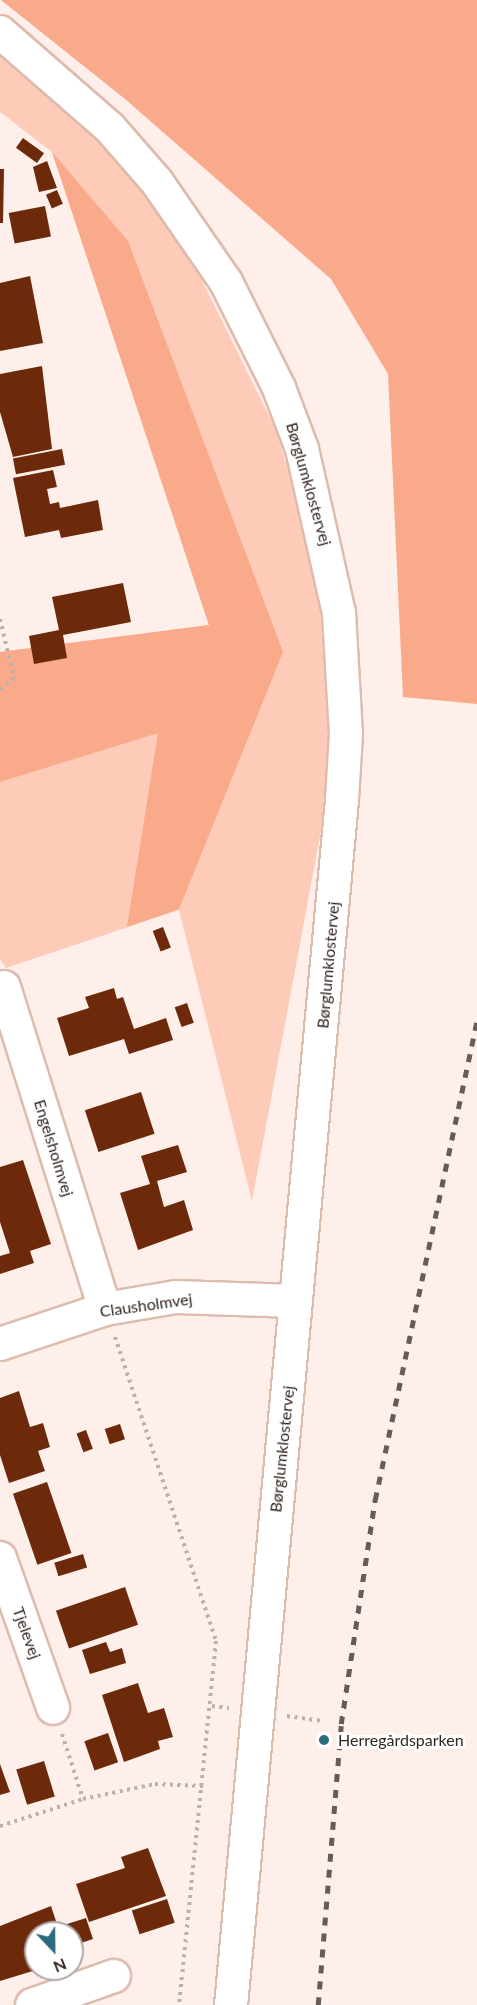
<!DOCTYPE html>
<html>
<head>
<meta charset="utf-8">
<style>
  body { margin:0 }
  #map { position:relative; width:477px; height:2005px; overflow:hidden; background:#feefea; font-family:Lato,sans-serif }
  div>[style] { position:absolute }
  .green>* { inset:0; background:#fdcbb7 }
  .forest>* { inset:0; background:#f8aa8a }
  .building>* { inset:0; background:#6c2a0a; transform-origin:0 0 }
  .path>* { height:4px; margin-top:-2px; transform-origin:0; background:repeating-linear-gradient(90deg,#beafaa 0 3px,transparent 0 7.5px) }
  .roads { filter:drop-shadow(2px 0 #ddbbad) drop-shadow(-2px 0 #ddbbad) drop-shadow(0 2px #ddbbad) drop-shadow(0 -2px #ddbbad) }
  .street>* { height:32px; margin:-16px; padding:0 16px; transform-origin:16px; border-radius:16px; background:#fff }
  .rail>* { height:4.5px; margin-top:-2.25px; transform-origin:0; background:repeating-linear-gradient(90deg,#685b55 0 8px,transparent 0 16px) }
  .dots>* { width:16px; height:16px; translate:-50% -50%; box-sizing:border-box; border:3px solid #fff; border-radius:50% }
  span { translate:-50% -50%; white-space:nowrap; text-align:center; line-height:1.15; -webkit-text-stroke:6px #fff; paint-order:stroke }
  .street-label { font-size:16px; color:#332620 }
  .poi-label { font-size:16px; color:#332620 }
  .left { translate:0 -50%; text-align:left }
  .north { position:absolute; left:24px; top:1921px; width:60px; height:60px; box-sizing:border-box; background:#fff; border:2px solid #ada8a6; border-radius:50%; rotate:158deg; font-size:16px; font-weight:700; line-height:24px; text-align:center; color:#332620 }
  .north::after { content:''; display:block; margin:auto; width:21px; height:27px; background:#2b6a7f; clip-path:polygon(50% 0,100% 100%,50% 72%,0 100%) }
</style>
</head>
<body>
<div id="map">
  <div class="green">
    <i style="clip-path:polygon(0 57px,88px 131px,179px 234px,276px 430px,310px 544px,329px 673px,326px 804px,252px 1201px,179px 910px,6px 968px,0 959px,0 652px,209px 625px,52px 152px,0 112px)"></i>
  </div>
  <div class="forest">
    <i style="clip-path:polygon(1px 0,477px 0,477px 704px,403px 697px,388px 374px,331px 279px,125px 99px)"></i>
    <i style="clip-path:polygon(52px 152px,128px 241px,283px 652px,179px 909px,127px 927px,158px 733px,0 782px,0 652px,209px 625px)"></i>
  </div>
  <div class="building">
    <i style="left:23px;top:138px;width:26px;height:12px;rotate:36deg"></i>
    <i style="clip-path:polygon(47px 161px,57px 188px,39px 192px,33px 167px)"></i>
    <i style="clip-path:polygon(0 169px,4px 169px,3px 223px,0 223px)"></i>
    <i style="left:57px;top:190px;width:15px;height:12px;rotate:67deg"></i>
    <i style="left:45px;top:206px;width:31px;height:37px;rotate:79deg"></i>
    <i style="clip-path:polygon(30px 276px,43px 343px,0 351px,0 283px)"></i>
    <i style="clip-path:polygon(42px 366px,52px 449px,13px 457px,0 412px,0 374px)"></i>
    <i style="left:62px;top:449px;width:16px;height:50px;rotate:79deg"></i>
    <i style="clip-path:polygon(53px 470px,57px 487px,47px 489px,50px 504px,59px 502px,60px 508px,98px 500px,103px 530px,61px 538px,59px 530px,25px 537px,13px 478px)"></i>
    <i style="clip-path:polygon(123px 583px,131px 622px,63px 635px,67px 658px,34px 664px,29px 636px,59px 630px,52px 597px)"></i>
    <i style="left:163px;top:927px;width:22px;height:11px;rotate:69deg"></i>
    <i style="clip-path:polygon(114px 988px,117px 999px,123px 997px,134px 1029px,166px 1018px,173px 1040px,129px 1054px,124px 1039px,69px 1056px,57px 1018px,89px 1008px,85px 997px)"></i>
    <i style="left:187px;top:1003px;width:21px;height:13px;rotate:71deg"></i>
    <i style="left:141px;top:1092px;width:44px;height:59px;rotate:72deg"></i>
    <i style="clip-path:polygon(178px 1145px,187px 1172px,157px 1181px,164px 1207px,184px 1200px,193px 1230px,138px 1250px,120px 1193px,150px 1184px,141px 1156px)"></i>
    <i style="clip-path:polygon(23px 1160px,51px 1244px,30px 1251px,34px 1263px,0 1274px,0 1256px,10px 1253px,0 1222px,0 1167px)"></i>
    <i style="clip-path:polygon(19px 1391px,30px 1427px,43px 1423px,50px 1447px,38px 1451px,45px 1471px,9px 1483px,0 1455px,0 1398px)"></i>
    <i style="left:120px;top:1424px;width:16px;height:16px;rotate:72deg"></i>
    <i style="left:86px;top:1430px;width:20px;height:10px;rotate:70deg"></i>
    <i style="left:47px;top:1482px;width:75px;height:36px;rotate:71deg"></i>
    <i style="left:83px;top:1554px;width:14px;height:30px;rotate:73deg"></i>
    <i style="left:125px;top:1587px;width:40px;height:73px;rotate:71deg"></i>
    <i style="clip-path:polygon(106px 1642px,110px 1652px,122px 1648px,126px 1663px,90px 1674px,82px 1650px)"></i>
    <i style="clip-path:polygon(138px 1683px,148px 1713px,164px 1708px,173px 1737px,158px 1741px,160px 1749px,124px 1762px,102px 1695px)"></i>
    <i style="left:108px;top:1733px;width:31px;height:25px;rotate:71deg"></i>
    <i style="left:44px;top:1761px;width:37px;height:29px;rotate:73deg"></i>
    <i style="clip-path:polygon(0 1764px,10px 1792px,0 1795px)"></i>
    <i style="clip-path:polygon(148px 1848px,166px 1896px,89px 1922px,76px 1884px,125px 1868px,121px 1857px)"></i>
    <i style="left:167px;top:1899px;width:25px;height:37px;rotate:72deg"></i>
    <i style="clip-path:polygon(51px 1906px,60px 1933px,36px 1933px,36px 1970px,0 1981px,0 1926px)"></i>
    <i style="clip-path:polygon(86px 1918px,93px 1939px,72px 1946px,72px 1933px,64px 1925px)"></i>
  </div>
  <div class="path">
    <i style="left:0;top:619px;width:61px;rotate:76.7deg"></i>
    <i style="left:14px;top:678px;width:18px;rotate:139deg"></i>
    <i style="left:115px;top:1337px;width:320px;rotate:71.6deg"></i>
    <i style="left:216px;top:1641px;width:366px;rotate:95.8deg"></i>
    <i style="left:212px;top:1706px;width:17px;rotate:7deg"></i>
    <i style="left:287px;top:1716px;width:34px;rotate:8deg"></i>
    <i style="left:62px;top:1734px;width:68px;rotate:72.1deg"></i>
    <i style="left:0;top:1826px;width:87px;rotate:-18deg"></i>
    <i style="left:83px;top:1799px;width:74px;rotate:-11.8deg"></i>
    <i style="left:155px;top:1784px;width:48px;rotate:2.4deg"></i>
  </div>
  <div class="roads">
    <div class="street">
      <i style="left:0;top:32px;width:146px;rotate:41.1deg"></i>
      <i style="left:110px;top:128px;width:72px;rotate:49deg"></i>
      <i style="left:157px;top:182px;width:121px;rotate:55.4deg"></i>
      <i style="left:226px;top:282px;width:119px;rotate:63.4deg"></i>
      <i style="left:279px;top:388px;width:65px;rotate:69.3deg"></i>
      <i style="left:302px;top:449px;width:168px;rotate:77.3deg"></i>
      <i style="left:339px;top:613px;width:121px;rotate:86.7deg"></i>
      <i style="left:346px;top:734px;width:66px;rotate:93.5deg"></i>
      <i style="left:342px;top:800px;width:1210px;rotate:95.26deg"></i>
      <i style="left:4px;top:987px;width:337px;rotate:72.6deg"></i>
      <i style="left:0;top:1344px;width:111px;rotate:-18.4deg"></i>
      <i style="left:105px;top:1309px;width:72px;rotate:-9.6deg"></i>
      <i style="left:176px;top:1297px;width:120px;rotate:1.9deg"></i>
      <i style="left:0;top:1558px;width:159px;rotate:70.5deg"></i>
      <i style="left:32px;top:2005px;width:87px;rotate:-19.5deg"></i>
    </div>
  </div>
  <div class="rail">
    <i style="left:318px;top:2005px;width:282px;rotate:-85.3deg"></i>
    <i style="left:341px;top:1724px;width:227px;rotate:-81.4deg"></i>
    <i style="left:375px;top:1500px;width:492px;rotate:-78deg"></i>
  </div>
  <div class="dots">
    <i style="left:324px;top:1740px;background:#2b6a7f"></i>
  </div>
  <div class="street-label">
    <span style="left:309px;top:484px;rotate:74deg">Børglumklostervej</span>
    <span style="left:328px;top:965px;rotate:-85deg">Børglumklostervej</span>
    <span style="left:54px;top:1148px;rotate:73deg">Engelsholmvej</span>
    <span style="left:146px;top:1305px;rotate:-8deg">Clausholmvej</span>
    <span style="left:282px;top:1449px;rotate:-84deg">Børglumklostervej</span>
    <span style="left:27px;top:1633px;rotate:70deg">Tjelevej</span>
  </div>
  <div class="poi-label">
    <span class="left" style="left:338px;top:1740px">Herregårdsparken</span>
  </div>
  <div class="north">N</div>
</div>
</body>
</html>
